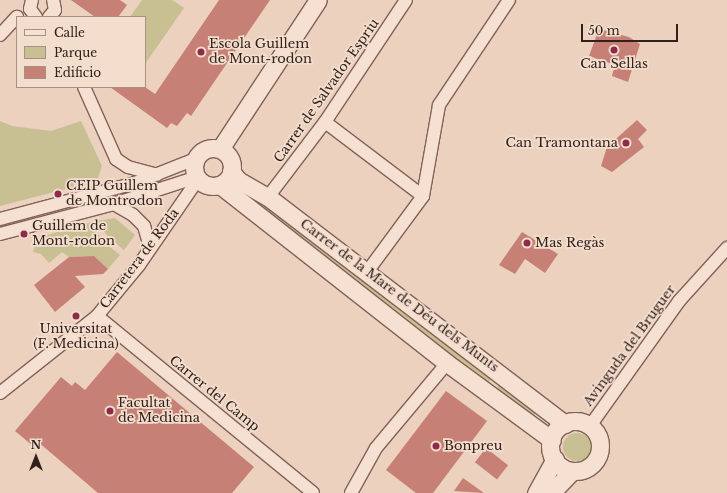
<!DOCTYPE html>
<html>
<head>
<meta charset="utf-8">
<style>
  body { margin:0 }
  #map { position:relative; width:727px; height:493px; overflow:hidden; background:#ebd1be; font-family:"Libre Baskerville",serif }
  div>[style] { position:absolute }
  .green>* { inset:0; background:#c8bf93; transform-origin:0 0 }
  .round { border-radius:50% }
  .building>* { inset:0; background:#c78076; transform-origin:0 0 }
  .roads { filter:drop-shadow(1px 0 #826258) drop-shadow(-1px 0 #826258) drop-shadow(0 1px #826258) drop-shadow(0 -1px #826258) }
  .street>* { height:12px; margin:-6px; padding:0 6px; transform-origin:6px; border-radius:6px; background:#f6e0d1 }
  .secondary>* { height:17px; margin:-8.5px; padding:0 8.5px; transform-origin:8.5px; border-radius:8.5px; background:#f6e0d1 }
  .secondary>.ring { margin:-8.5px; padding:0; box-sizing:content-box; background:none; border:17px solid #f6e0d1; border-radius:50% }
  .dots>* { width:11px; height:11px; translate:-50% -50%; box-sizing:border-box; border:2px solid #f3ddcd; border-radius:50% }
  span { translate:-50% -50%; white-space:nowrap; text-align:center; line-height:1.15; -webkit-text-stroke:3.5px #f3ddcd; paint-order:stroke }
  .poi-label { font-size:13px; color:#32201c }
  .left { translate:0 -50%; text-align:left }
  .right { translate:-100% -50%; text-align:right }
  .street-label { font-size:13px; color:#32201c }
  .legend { position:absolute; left:16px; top:16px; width:130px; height:72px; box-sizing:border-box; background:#f3ddcd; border:1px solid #a69186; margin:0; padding:5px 7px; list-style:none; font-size:12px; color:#32201c }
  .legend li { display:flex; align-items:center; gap:8px; height:20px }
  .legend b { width:20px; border:1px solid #a69186 }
  .north { position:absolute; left:16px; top:437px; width:40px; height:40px; -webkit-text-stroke:3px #f3ddcd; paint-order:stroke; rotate:0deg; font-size:11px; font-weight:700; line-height:16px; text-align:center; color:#32201c }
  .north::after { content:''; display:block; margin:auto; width:14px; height:18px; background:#32201c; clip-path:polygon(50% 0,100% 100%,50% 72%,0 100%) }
  .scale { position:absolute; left:581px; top:24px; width:97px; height:18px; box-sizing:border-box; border:2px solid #32201c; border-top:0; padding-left:5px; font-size:12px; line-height:14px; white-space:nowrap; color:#32201c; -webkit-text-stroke:3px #f3ddcd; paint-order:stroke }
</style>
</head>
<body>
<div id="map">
  <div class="green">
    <i style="clip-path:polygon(142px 0,172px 0,184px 8px,145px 64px,145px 17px,130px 17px)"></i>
    <i style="clip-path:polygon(0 121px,12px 126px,51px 131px,81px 121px,102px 166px,98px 178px,93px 182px,0 206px)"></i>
    <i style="left:244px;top:188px;width:312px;height:8px;rotate:37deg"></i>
    <i style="clip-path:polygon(115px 218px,135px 235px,124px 250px,108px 237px,97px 221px)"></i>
    <i style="clip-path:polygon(92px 222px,102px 241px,120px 255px,108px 269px,94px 256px,69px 257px,62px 252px,49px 263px,41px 254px,33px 252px,37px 238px)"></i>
    <i style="left:500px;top:384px;width:46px;height:7px;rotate:36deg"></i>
    <i class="round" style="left:563px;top:433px;width:28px;height:28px"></i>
  </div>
  <div class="building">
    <i style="clip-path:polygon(71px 0,120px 0,127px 5px,118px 17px,95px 17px)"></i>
    <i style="clip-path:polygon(219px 0,270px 0,191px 116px,187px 113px,177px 126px,171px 123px,167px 128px,110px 87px,145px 87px,155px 94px)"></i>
    <i style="clip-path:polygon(599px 29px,629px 37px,640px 44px,628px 82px,612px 76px,615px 65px,589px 56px)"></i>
    <i style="clip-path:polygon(637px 120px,647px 130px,638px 139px,644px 147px,612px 172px,601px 166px,607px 147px)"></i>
    <i style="clip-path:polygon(522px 232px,558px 254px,545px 273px,525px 259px,515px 274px,499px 265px)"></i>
    <i style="clip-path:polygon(94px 256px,108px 269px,103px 274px,75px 276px,85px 287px,55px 312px,34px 285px,69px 257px)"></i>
    <i style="clip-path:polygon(117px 352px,254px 467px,232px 493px,98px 493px,37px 441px,33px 446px,15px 431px,61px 377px,72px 386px,75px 382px,85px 390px)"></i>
    <i style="clip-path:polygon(446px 391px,487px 421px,433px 493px,416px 493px,386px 470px)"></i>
    <i style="left:486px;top:448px;width:28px;height:18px;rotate:38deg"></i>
    <i style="clip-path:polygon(463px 478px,484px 493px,454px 491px)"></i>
  </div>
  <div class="roads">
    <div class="street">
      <i style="left:32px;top:0;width:9px;rotate:103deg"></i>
      <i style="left:30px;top:9px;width:10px;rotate:53deg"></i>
      <i style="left:49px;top:17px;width:9px;rotate:-49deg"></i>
      <i style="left:55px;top:10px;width:10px;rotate:-101deg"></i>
      <i style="left:0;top:35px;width:25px;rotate:-47deg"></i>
      <i style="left:84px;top:87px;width:79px;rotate:66deg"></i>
      <i style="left:116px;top:159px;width:14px;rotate:34deg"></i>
      <i style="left:128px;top:167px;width:30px;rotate:15deg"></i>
      <i style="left:325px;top:122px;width:123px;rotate:37.1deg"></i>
      <i style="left:268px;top:197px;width:94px;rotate:-52.8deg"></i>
      <i style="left:325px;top:122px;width:146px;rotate:-56.4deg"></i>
      <i style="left:114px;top:204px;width:22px;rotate:30deg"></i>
      <i style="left:133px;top:215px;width:16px;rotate:45deg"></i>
      <i style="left:144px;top:226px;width:22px;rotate:74deg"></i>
      <i style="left:0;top:219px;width:137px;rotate:-14.9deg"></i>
      <i style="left:132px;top:184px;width:68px;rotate:-21.6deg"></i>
      <i style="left:0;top:234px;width:118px;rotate:-14.7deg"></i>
      <i style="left:114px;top:204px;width:87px;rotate:-18deg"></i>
      <i style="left:367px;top:272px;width:94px;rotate:-53.6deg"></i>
      <i style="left:423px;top:196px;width:92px;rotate:-80deg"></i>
      <i style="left:439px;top:105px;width:126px;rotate:-56.3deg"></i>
      <i style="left:97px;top:316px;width:279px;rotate:39.3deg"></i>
      <i style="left:0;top:393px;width:124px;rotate:-38.4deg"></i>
      <i style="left:97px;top:316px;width:66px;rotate:-50.5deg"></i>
      <i style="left:139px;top:265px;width:104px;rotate:-55.5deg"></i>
      <i style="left:590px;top:426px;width:153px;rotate:-54.5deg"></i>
      <i style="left:679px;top:301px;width:72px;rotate:-47.8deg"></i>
      <i style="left:351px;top:493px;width:51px;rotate:-60.9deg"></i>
      <i style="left:376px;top:448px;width:111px;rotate:-50.1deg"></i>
    </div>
    <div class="secondary">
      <i class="ring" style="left:194px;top:148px;width:21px;height:21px"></i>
      <i style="left:220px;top:149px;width:178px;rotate:-56.7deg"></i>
      <i style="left:231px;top:171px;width:11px;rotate:52deg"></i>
      <i style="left:238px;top:180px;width:34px;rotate:30deg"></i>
      <i style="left:268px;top:197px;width:374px;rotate:37.4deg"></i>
      <i style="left:220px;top:185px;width:288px;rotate:38.1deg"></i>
      <i style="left:447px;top:363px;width:130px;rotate:36.3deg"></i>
      <i class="ring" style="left:550px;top:421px;width:33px;height:33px"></i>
      <i style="left:536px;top:493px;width:39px;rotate:-61deg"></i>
      <i style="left:551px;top:493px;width:30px;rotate:-46deg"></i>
    </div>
  </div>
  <div class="dots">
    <i style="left:614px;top:50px;background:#8d2c48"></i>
    <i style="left:201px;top:52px;background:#8d2c48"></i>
    <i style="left:626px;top:143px;background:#8d2c48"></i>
    <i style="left:58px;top:194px;background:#8d2c48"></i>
    <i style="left:24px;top:234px;background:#8d2c48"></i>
    <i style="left:527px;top:243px;background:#8d2c48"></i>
    <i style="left:76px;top:316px;background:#8d2c48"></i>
    <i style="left:110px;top:411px;background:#8d2c48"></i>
    <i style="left:436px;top:446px;background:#8d2c48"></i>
  </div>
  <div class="poi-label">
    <span class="left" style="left:209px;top:52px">Escola Guillem<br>de Mont-rodon</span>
    <span style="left:614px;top:64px">Can Sellas</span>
    <span class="right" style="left:618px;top:143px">Can Tramontana</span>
    <span class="left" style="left:66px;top:194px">CEIP Guillem<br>de Montrodon</span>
    <span class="left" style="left:32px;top:234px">Guillem de<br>Mont-rodon</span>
    <span class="left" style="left:535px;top:243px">Mas Regàs</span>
    <span style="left:76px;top:337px">Universitat<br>(F. Medicina)</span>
    <span class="left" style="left:118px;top:411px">Facultat<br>de Medicina</span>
    <span class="left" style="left:444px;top:446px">Bonpreu</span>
  </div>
  <div class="street-label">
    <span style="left:327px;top:91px;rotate:-55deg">Carrer de Salvador Espriu</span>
    <span style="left:140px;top:259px;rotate:-53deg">Carretera de Roda</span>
    <span style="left:399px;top:296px;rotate:37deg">Carrer de la Mare de Déu dels Munts</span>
    <span style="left:630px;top:346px;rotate:-54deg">Avinguda del Bruguer</span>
    <span style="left:214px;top:394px;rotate:39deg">Carrer del Camp</span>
  </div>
  <ul class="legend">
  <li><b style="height:5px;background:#f6e0d1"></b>Calle</li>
  <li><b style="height:11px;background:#c8bf93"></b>Parque</li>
  <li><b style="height:11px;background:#c78076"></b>Edificio</li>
  </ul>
  <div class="north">N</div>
  <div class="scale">50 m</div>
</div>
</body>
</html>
